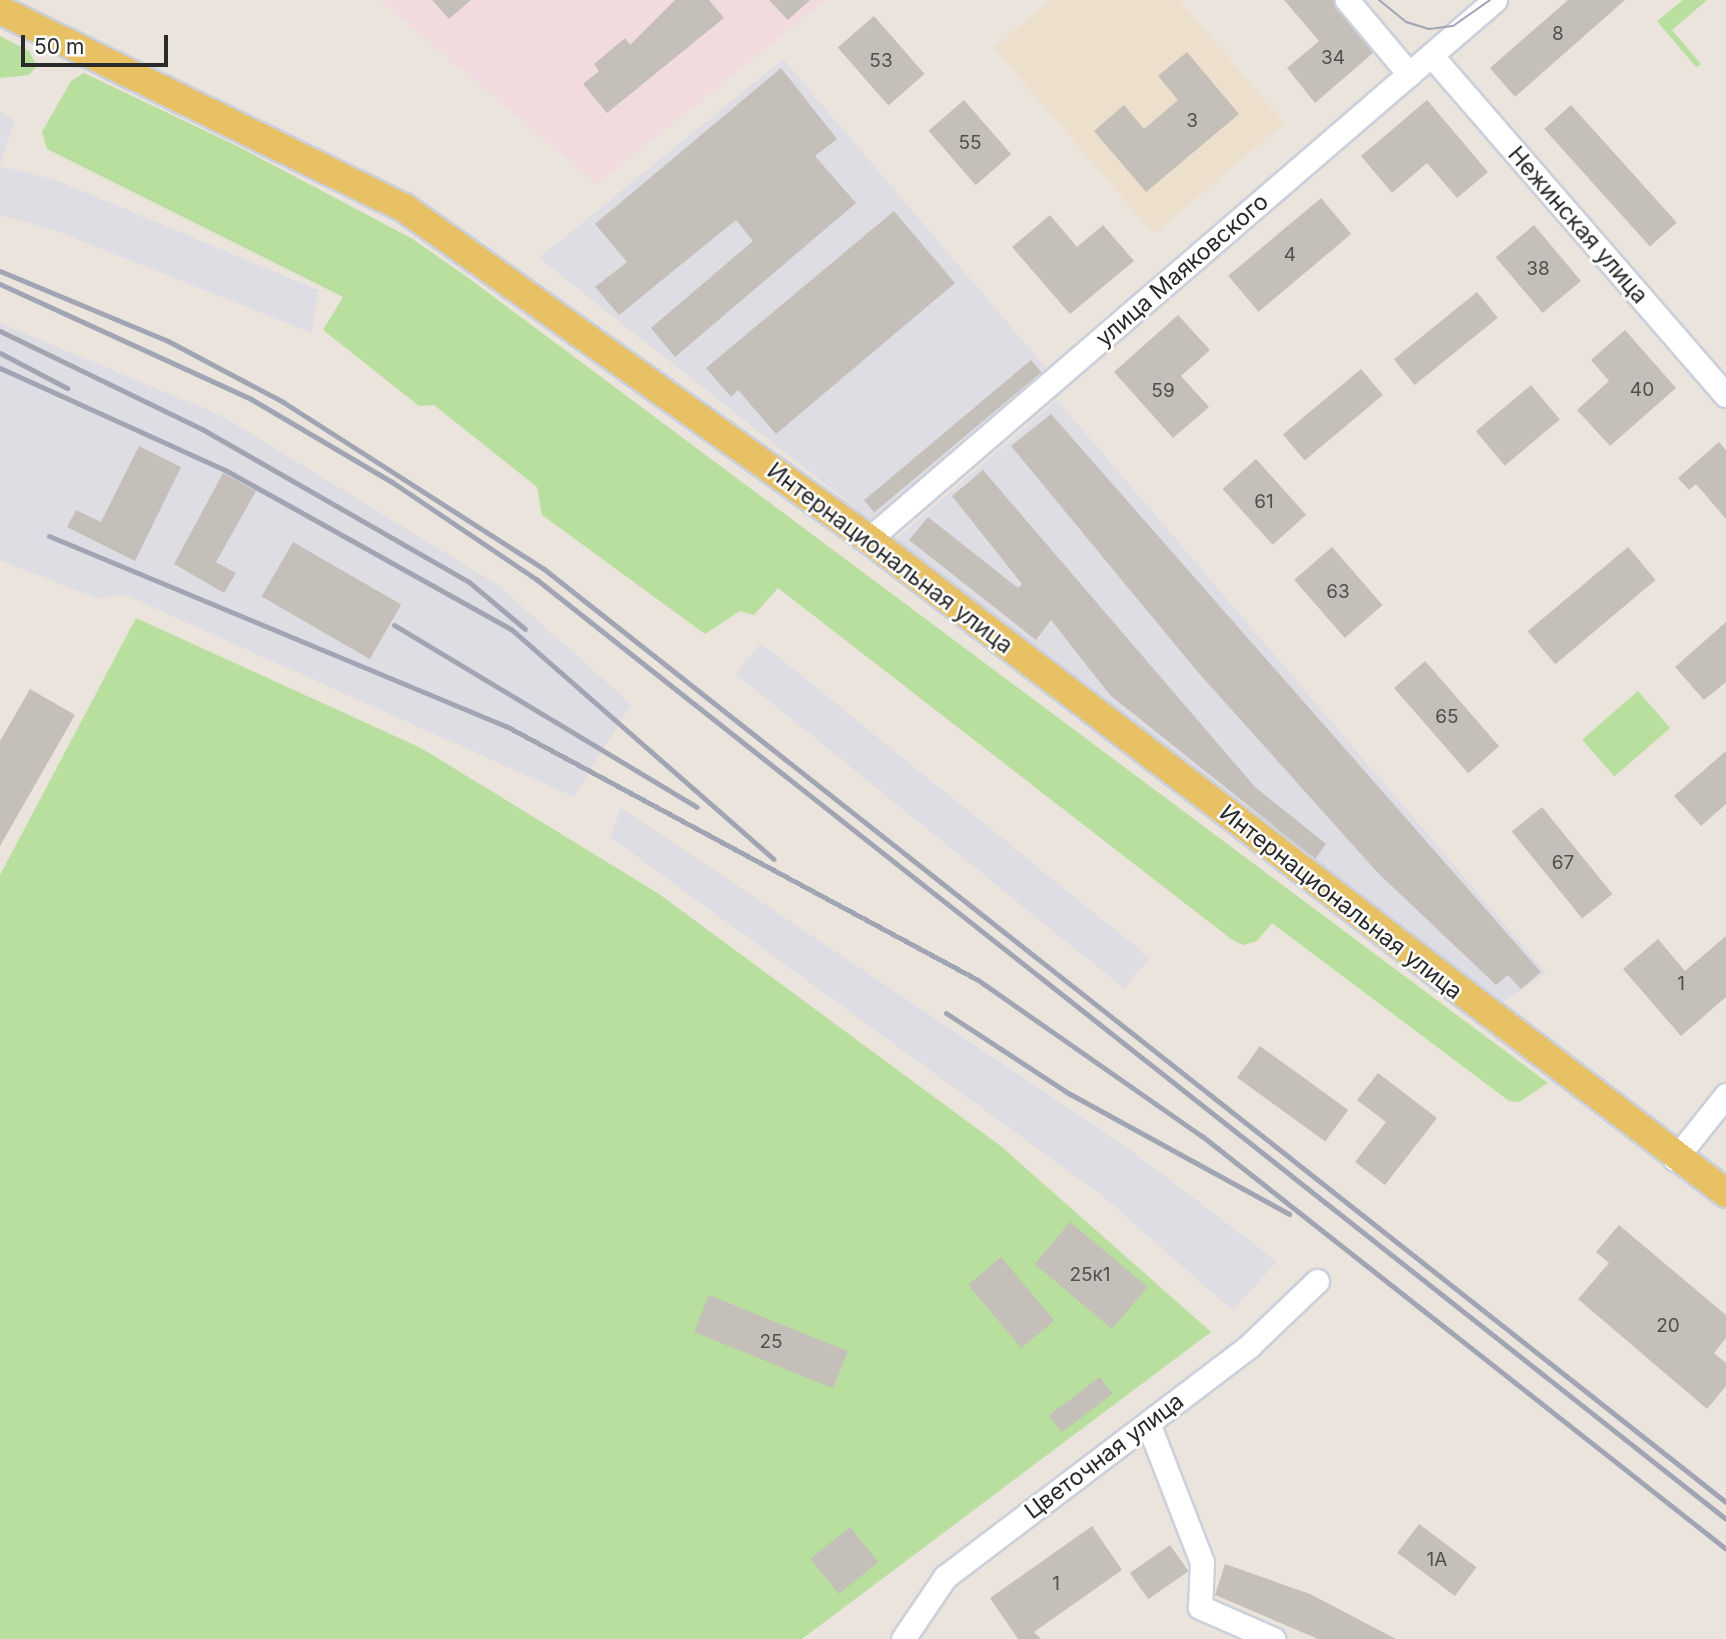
<!DOCTYPE html>
<html>
<head>
<meta charset="utf-8">
<style>
  body { margin:0 }
  #map { position:relative; width:1726px; height:1639px; overflow:hidden; background:#ebe4dd; font-family:Inter,sans-serif }
  div>[style] { position:absolute }
  .industrial>* { inset:0; background:#dfdde4; transform-origin:0 0 }
  .education>* { inset:0; background:#ece0cd }
  .medical>* { inset:0; background:#f2dbde }
  .green>* { inset:0; background:#b8df9d; transform-origin:0 0 }
  .building>* { inset:0; background:#c4bfb9; transform-origin:0 0 }
  .roads { filter:drop-shadow(2px 0 #cbd0db) drop-shadow(-2px 0 #cbd0db) drop-shadow(0 2px #cbd0db) drop-shadow(0 -2px #cbd0db) }
  .minor>* { height:23px; margin:-11.5px; padding:0 11.5px; transform-origin:11.5px; border-radius:11.5px; background:#fff }
  .major>* { height:28px; margin:-14px; padding:0 14px; transform-origin:14px; border-radius:14px; background:#e9c165 }
  .tram>* { height:2px; margin:-1px; padding:0 1px; transform-origin:1px; border-radius:1px; background:#a0a4b3 }
  .rail>* { height:5px; margin:-2.5px; padding:0 2.5px; transform-origin:2.5px; border-radius:2.5px; background:#a0a4b3 }
  span { translate:-50% -50%; white-space:nowrap; text-align:center; line-height:1.15; -webkit-text-stroke:5px #fff; paint-order:stroke }
  .number-label { font-size:19px; color:#504f4e }
  .number-label span { -webkit-text-stroke-width:0 }
  .street-label { font-size:23px; color:#2a2a2a }
  .scale { position:absolute; left:21px; top:35px; width:147px; height:32px; box-sizing:border-box; border:4px solid #2a2a2a; border-top:0; padding-left:9px; font-size:21px; line-height:24px; white-space:nowrap; color:#2a2a2a; -webkit-text-stroke:5px #fff; paint-order:stroke }
</style>
</head>
<body>
<div id="map">
  <div class="industrial">
    <i style="clip-path:polygon(783px 59px,1052px 375px,877px 525px,539px 258px)"></i>
    <i style="clip-path:polygon(0 112px,15px 120px,0 165px)"></i>
    <i style="clip-path:polygon(0 166px,56px 180px,318px 290px,312px 333px,54px 230px,0 215px)"></i>
    <i style="clip-path:polygon(0 323px,222px 416px,498px 585px,631px 704px,574px 797px,123px 594px,99px 599px,0 560px)"></i>
    <i style="clip-path:polygon(1057px 400px,1546px 973px,1501px 1004px,896px 539px)"></i>
    <i style="left:761px;top:643px;width:500px;height:40px;rotate:39deg"></i>
    <i style="clip-path:polygon(621px 808px,1118px 1141px,1277px 1261px,1233px 1311px,1104px 1197px,610px 837px)"></i>
  </div>
  <div class="education">
    <i style="clip-path:polygon(1050px 0,1179px 0,1284px 123px,1154px 234px,994px 48px)"></i>
  </div>
  <div class="medical">
    <i style="clip-path:polygon(380px 0,826px 0,597px 184px)"></i>
  </div>
  <div class="green">
    <i style="clip-path:polygon(1683px 0,1707px 0,1672px 30px,1701px 64px,1696px 67px,1657px 21px)"></i>
    <i style="clip-path:polygon(0 36px,29px 51px,37px 66px,29px 75px,0 78px)"></i>
    <i style="clip-path:polygon(84px 73px,237px 146px,411px 238px,467px 277px,1548px 1083px,1519px 1102px,1509px 1101px,1272px 923px,1257px 941px,1243px 945px,1231px 939px,778px 588px,754px 615px,740px 611px,705px 634px,542px 515px,537px 487px,434px 405px,419px 406px,323px 330px,343px 297px,47px 149px,42px 132px,71px 81px)"></i>
    <i style="clip-path:polygon(136px 618px,421px 748px,659px 894px,1002px 1147px,1211px 1332px,802px 1639px,0 1639px,0 875px)"></i>
    <i style="left:1638px;top:691px;width:49px;height:74px;rotate:49deg"></i>
  </div>
  <div class="building">
    <i style="clip-path:polygon(432px 0,471px 0,449px 19px)"></i>
    <i style="clip-path:polygon(675px 0,709px 0,724px 18px,607px 113px,583px 84px,599px 71px,594px 64px,625px 38px,630px 45px)"></i>
    <i style="clip-path:polygon(769px 0,810px 0,788px 20px)"></i>
    <i style="clip-path:polygon(1284px 0,1333px 0,1373px 53px,1315px 103px,1287px 68px,1319px 41px)"></i>
    <i style="clip-path:polygon(1568px 0,1625px 0,1515px 97px,1490px 68px)"></i>
    <i style="left:874px;top:16px;width:77px;height:48px;rotate:49deg"></i>
    <i style="clip-path:polygon(1187px 52px,1239px 114px,1146px 192px,1094px 131px,1124px 105px,1144px 129px,1178px 100px,1158px 76px)"></i>
    <i style="clip-path:polygon(781px 68px,837px 139px,815px 156px,856px 203px,675px 357px,651px 328px,753px 241px,736px 220px,619px 315px,595px 287px,627px 262px,595px 224px)"></i>
    <i style="left:964px;top:100px;width:72px;height:47px;rotate:49deg"></i>
    <i style="clip-path:polygon(1427px 100px,1488px 172px,1457px 198px,1427px 163px,1392px 193px,1361px 156px)"></i>
    <i style="left:1571px;top:105px;width:158px;height:36px;rotate:48deg"></i>
    <i style="left:1321px;top:198px;width:47px;height:121px;rotate:50deg"></i>
    <i style="clip-path:polygon(894px 211px,955px 283px,776px 434px,738px 390px,731px 397px,706px 368px)"></i>
    <i style="clip-path:polygon(1050px 215px,1077px 247px,1103px 225px,1134px 261px,1070px 314px,1012px 247px)"></i>
    <i style="left:1534px;top:225px;width:73px;height:50px;rotate:50deg"></i>
    <i style="left:1477px;top:292px;width:33px;height:107px;rotate:51deg"></i>
    <i style="clip-path:polygon(1178px 315px,1210px 350px,1181px 376px,1209px 407px,1173px 438px,1114px 372px)"></i>
    <i style="clip-path:polygon(1625px 330px,1676px 388px,1610px 446px,1577px 410px,1609px 381px,1591px 360px)"></i>
    <i style="left:1031px;top:360px;width:16px;height:218px;rotate:50deg"></i>
    <i style="left:1361px;top:369px;width:34px;height:102px;rotate:50deg"></i>
    <i style="left:1531px;top:385px;width:45px;height:72px;rotate:50deg"></i>
    <i style="clip-path:polygon(1051px 414px,1541px 972px,1521px 989px,1508px 975px,1496px 985px,1377px 872px,1196px 670px,1011px 446px)"></i>
    <i style="clip-path:polygon(1719px 442px,1726px 450px,1726px 519px,1696px 484px,1689px 490px,1678px 478px)"></i>
    <i style="clip-path:polygon(139px 446px,181px 467px,135px 561px,67px 527px,76px 510px,101px 522px)"></i>
    <i style="left:1256px;top:459px;width:75px;height:45px;rotate:48deg"></i>
    <i style="clip-path:polygon(983px 470px,1255px 787px,1326px 844px,1315px 859px,1110px 695px,1051px 620px,1036px 640px,909px 540px,928px 517px,1018px 588px,1022px 584px,952px 496px)"></i>
    <i style="clip-path:polygon(223px 473px,256px 491px,216px 562px,236px 573px,224px 593px,174px 564px)"></i>
    <i style="left:293px;top:542px;width:125px;height:63px;rotate:30deg"></i>
    <i style="left:1332px;top:547px;width:77px;height:50px;rotate:49deg"></i>
    <i style="left:1628px;top:547px;width:43px;height:131px;rotate:50deg"></i>
    <i style="clip-path:polygon(1726px 622px,1726px 682px,1704px 700px,1675px 667px)"></i>
    <i style="left:1425px;top:661px;width:113px;height:41px;rotate:49deg"></i>
    <i style="clip-path:polygon(30px 689px,75px 715px,0 846px,0 741px)"></i>
    <i style="clip-path:polygon(1726px 751px,1726px 804px,1701px 826px,1674px 796px)"></i>
    <i style="left:1542px;top:807px;width:112px;height:39px;rotate:51deg"></i>
    <i style="clip-path:polygon(1726px 936px,1726px 997px,1681px 1036px,1623px 969px,1658px 939px,1685px 971px)"></i>
    <i style="left:1260px;top:1046px;width:109px;height:39px;rotate:36deg"></i>
    <i style="clip-path:polygon(1378px 1073px,1437px 1118px,1385px 1185px,1355px 1162px,1386px 1122px,1357px 1100px)"></i>
    <i style="left:1070px;top:1222px;width:101px;height:55px;rotate:40deg"></i>
    <i style="clip-path:polygon(1619px 1225px,1726px 1315px,1726px 1338px,1714px 1353px,1726px 1363px,1726px 1386px,1707px 1409px,1578px 1299px,1609px 1263px,1596px 1252px)"></i>
    <i style="left:1001px;top:1257px;width:83px;height:43px;rotate:50deg"></i>
    <i style="left:709px;top:1295px;width:150px;height:40px;rotate:22deg"></i>
    <i style="left:1100px;top:1377px;width:21px;height:64px;rotate:53deg"></i>
    <i style="left:1419px;top:1524px;width:72px;height:36px;rotate:37deg"></i>
    <i style="clip-path:polygon(1092px 1526px,1122px 1570px,1034px 1632px,1041px 1639px,1018px 1639px,990px 1598px)"></i>
    <i style="left:850px;top:1527px;width:45px;height:51px;rotate:51deg"></i>
    <i style="left:1170px;top:1545px;width:32px;height:49px;rotate:55deg"></i>
    <i style="clip-path:polygon(1225px 1564px,1310px 1594px,1396px 1639px,1318px 1639px,1215px 1595px)"></i>
  </div>
  <div class="roads">
    <div class="minor">
      <i style="left:1347px;top:0;width:97px;rotate:50deg"></i>
      <i style="left:1431px;top:55px;width:450px;rotate:49.1deg"></i>
      <i style="left:869px;top:539px;width:826px;rotate:-40.73deg"></i>
      <i style="left:1675px;top:1159px;width:82px;rotate:-51.4deg"></i>
      <i style="left:1148px;top:1423px;width:149px;rotate:68.8deg"></i>
      <i style="left:1202px;top:1562px;width:45px;rotate:92.5deg"></i>
      <i style="left:1200px;top:1607px;width:80px;rotate:23.7deg"></i>
      <i style="left:903px;top:1639px;width:75px;rotate:-55.9deg"></i>
      <i style="left:945px;top:1577px;width:382px;rotate:-37.2deg"></i>
      <i style="left:1249px;top:1346px;width:94px;rotate:-43.7deg"></i>
    </div>
    <div class="major">
      <i style="left:0;top:10px;width:449px;rotate:26.1deg"></i>
      <i style="left:403px;top:207px;width:572px;rotate:35.47deg"></i>
      <i style="left:869px;top:539px;width:1078px;rotate:37.35deg"></i>
    </div>
  </div>
  <div class="tram">
    <i style="left:1379px;top:0;width:35px;rotate:39deg"></i>
    <i style="left:1406px;top:22px;width:24px;rotate:17deg"></i>
    <i style="left:1429px;top:29px;width:24px;rotate:-7deg"></i>
    <i style="left:1453px;top:26px;width:45px;rotate:-35.1deg"></i>
  </div>
  <div class="rail">
    <i style="left:0;top:271px;width:182px;rotate:22.6deg"></i>
    <i style="left:168px;top:341px;width:130px;rotate:27.9deg"></i>
    <i style="left:283px;top:402px;width:310px;rotate:32.6deg"></i>
    <i style="left:544px;top:569px;width:1506px;rotate:38.29deg"></i>
    <i style="left:0;top:284px;width:276px;rotate:24.6deg"></i>
    <i style="left:251px;top:399px;width:164px;rotate:30.5deg"></i>
    <i style="left:392px;top:482px;width:174px;rotate:34deg"></i>
    <i style="left:536px;top:579px;width:1516px;rotate:38.31deg"></i>
    <i style="left:0;top:331px;width:225px;rotate:25.9deg"></i>
    <i style="left:202px;top:429px;width:308px;rotate:29.8deg"></i>
    <i style="left:469px;top:582px;width:73px;rotate:40deg"></i>
    <i style="left:0;top:353px;width:76px;rotate:27.6deg"></i>
    <i style="left:0;top:368px;width:247px;rotate:24.4deg"></i>
    <i style="left:225px;top:470px;width:327px;rotate:29.1deg"></i>
    <i style="left:511px;top:629px;width:349px;rotate:41.2deg"></i>
    <i style="left:49px;top:536px;width:495px;rotate:22.6deg"></i>
    <i style="left:506px;top:726px;width:536px;rotate:28.29deg"></i>
    <i style="left:978px;top:980px;width:273px;rotate:34.9deg"></i>
    <i style="left:1202px;top:1136px;width:667px;rotate:38.24deg"></i>
    <i style="left:394px;top:625px;width:353px;rotate:31deg"></i>
    <i style="left:946px;top:1013px;width:148px;rotate:33.2deg"></i>
    <i style="left:1070px;top:1094px;width:250px;rotate:28.7deg"></i>
  </div>
  <div class="number-label">
    <span style="left:1558px;top:34px">8</span>
    <span style="left:1333px;top:58px">34</span>
    <span style="left:881px;top:61px">53</span>
    <span style="left:1192px;top:121px">3</span>
    <span style="left:970px;top:143px">55</span>
    <span style="left:1290px;top:255px">4</span>
    <span style="left:1538px;top:269px">38</span>
    <span style="left:1642px;top:390px">40</span>
    <span style="left:1163px;top:391px">59</span>
    <span style="left:1264px;top:502px">61</span>
    <span style="left:1338px;top:592px">63</span>
    <span style="left:1447px;top:717px">65</span>
    <span style="left:1563px;top:863px">67</span>
    <span style="left:1681px;top:984px">1</span>
    <span style="left:1090px;top:1275px">25к1</span>
    <span style="left:1668px;top:1326px">20</span>
    <span style="left:771px;top:1342px">25</span>
    <span style="left:1437px;top:1560px">1А</span>
    <span style="left:1056px;top:1584px">1</span>
  </div>
  <div class="street-label">
    <span style="left:1578px;top:225px;rotate:49deg">Нежинская улица</span>
    <span style="left:1182px;top:270px;rotate:-41deg">улица Маяковского</span>
    <span style="left:890px;top:558px;rotate:37deg">Интернациональная улица</span>
    <span style="left:1341px;top:902px;rotate:38deg">Интернациональная улица</span>
    <span style="left:1104px;top:1456px;rotate:-37deg">Цветочная улица</span>
  </div>
  <div class="scale">50 m</div>
</div>
</body>
</html>
